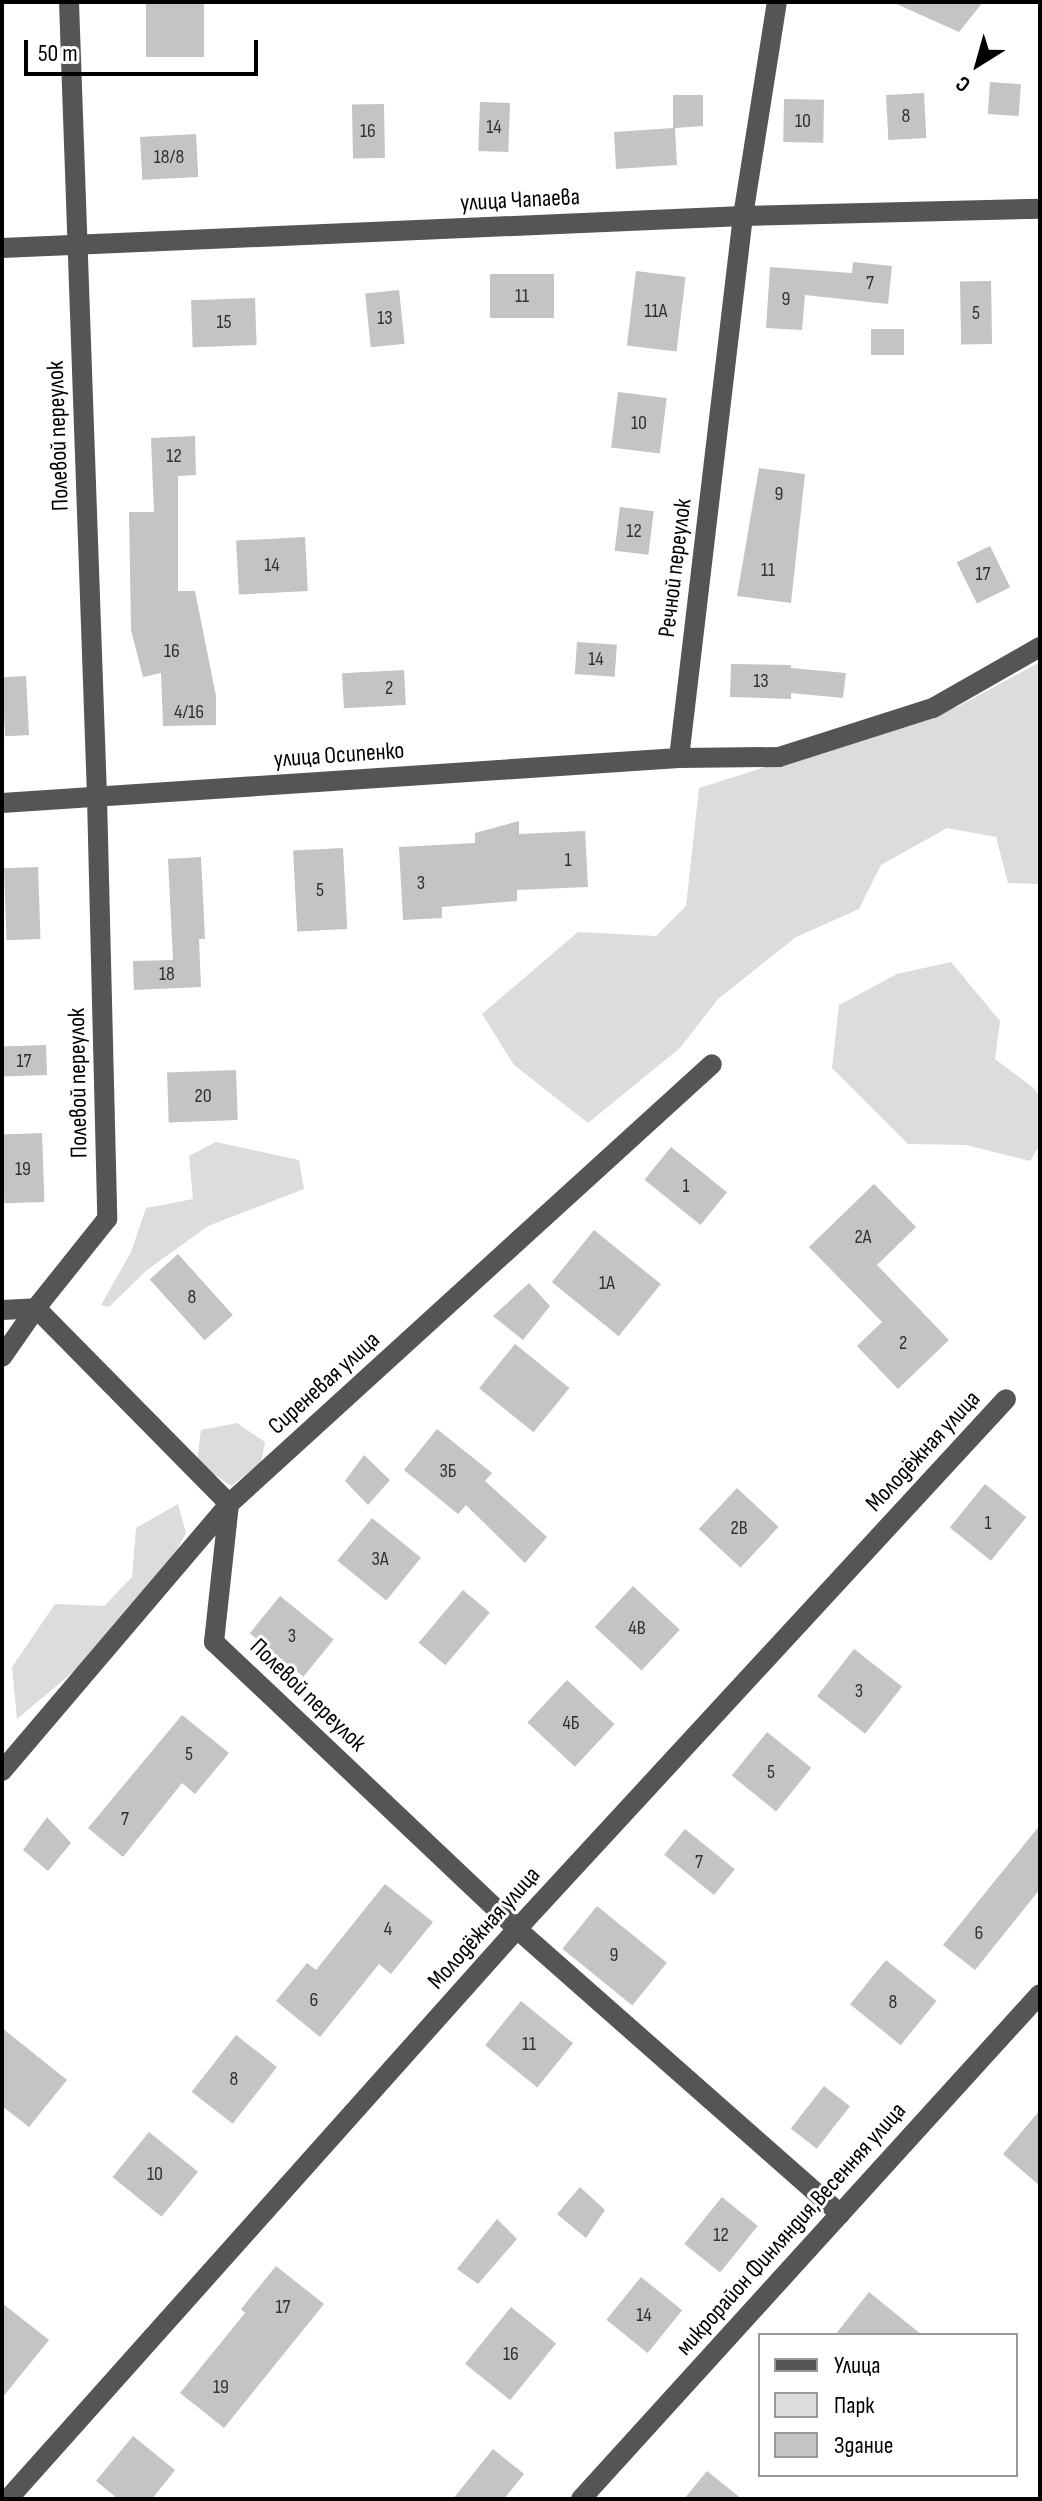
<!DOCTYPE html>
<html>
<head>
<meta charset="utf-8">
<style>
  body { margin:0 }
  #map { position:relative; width:1042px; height:2501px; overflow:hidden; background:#fff; font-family:"Sofia Sans Condensed",sans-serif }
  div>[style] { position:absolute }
  .green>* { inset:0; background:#dcdcdc }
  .building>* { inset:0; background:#c4c4c4; transform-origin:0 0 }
  .minor>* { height:20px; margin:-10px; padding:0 10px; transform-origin:10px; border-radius:10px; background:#555 }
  span { translate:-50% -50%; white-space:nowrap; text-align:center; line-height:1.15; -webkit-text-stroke:6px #fff; paint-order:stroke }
  .number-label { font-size:20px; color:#313131 }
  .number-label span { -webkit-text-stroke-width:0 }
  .street-label { font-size:24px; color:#000 }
  .frame { position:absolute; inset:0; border:4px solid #000; pointer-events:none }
  .legend { position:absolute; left:758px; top:2333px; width:260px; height:144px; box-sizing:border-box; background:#fff; border:2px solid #999; margin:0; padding:10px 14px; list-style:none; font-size:24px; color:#000 }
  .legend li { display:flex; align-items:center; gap:16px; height:40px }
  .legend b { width:40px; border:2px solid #999 }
  .north { position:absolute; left:938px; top:24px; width:80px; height:80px; -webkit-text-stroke:6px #fff; paint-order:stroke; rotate:217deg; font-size:22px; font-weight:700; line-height:32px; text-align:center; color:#000 }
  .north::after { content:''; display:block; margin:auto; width:28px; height:36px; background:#000; clip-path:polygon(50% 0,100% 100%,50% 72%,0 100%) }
  .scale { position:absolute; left:24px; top:40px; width:234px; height:36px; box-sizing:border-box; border:4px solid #000; border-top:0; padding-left:10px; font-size:24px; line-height:28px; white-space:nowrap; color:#000; -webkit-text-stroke:6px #fff; paint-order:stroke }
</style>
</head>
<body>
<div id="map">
  <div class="green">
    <i style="clip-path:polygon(1040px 662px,1038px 884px,1008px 883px,996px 837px,947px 828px,881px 865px,859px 909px,796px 937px,718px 999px,680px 1048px,588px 1123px,514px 1065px,482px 1014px,578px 932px,656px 936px,686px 906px,699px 788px,957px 707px)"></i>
    <i style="clip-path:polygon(951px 962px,1000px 1021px,995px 1059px,1035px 1089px,1040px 1099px,1040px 1145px,1030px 1161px,966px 1145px,908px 1144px,832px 1068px,839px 1005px,897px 974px)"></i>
    <i style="clip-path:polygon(216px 1142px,299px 1160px,304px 1189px,208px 1226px,147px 1270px,109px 1307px,101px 1305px,131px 1252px,146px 1208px,193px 1199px,189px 1156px)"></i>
    <i style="clip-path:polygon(237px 1423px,265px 1442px,261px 1463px,231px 1486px,197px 1462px,201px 1430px)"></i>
    <i style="clip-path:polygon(178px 1504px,186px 1533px,157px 1588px,79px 1667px,17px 1719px,12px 1667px,55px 1604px,104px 1606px,132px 1577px,136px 1528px)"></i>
  </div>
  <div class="building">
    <i style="left:146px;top:2px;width:58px;height:55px"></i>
    <i style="clip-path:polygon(892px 2px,983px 2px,959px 32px)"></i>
    <i style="left:990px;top:82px;width:31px;height:32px;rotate:4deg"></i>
    <i style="left:924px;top:93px;width:45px;height:38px;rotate:87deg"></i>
    <i style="clip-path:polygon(673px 95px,703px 95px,703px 126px,675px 128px,677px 165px,616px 169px,614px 132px,673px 128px)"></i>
    <i style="left:784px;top:99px;width:40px;height:43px;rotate:1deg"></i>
    <i style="left:480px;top:102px;width:30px;height:49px;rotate:2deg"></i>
    <i style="left:384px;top:104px;width:54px;height:32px;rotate:89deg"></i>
    <i style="left:196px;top:134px;width:43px;height:56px;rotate:87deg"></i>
    <i style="clip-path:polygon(853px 262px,892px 266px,888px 304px,805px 295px,802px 330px,766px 328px,770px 267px,852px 273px)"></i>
    <i style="left:636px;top:271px;width:50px;height:75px;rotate:7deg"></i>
    <i style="left:554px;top:274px;width:44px;height:64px;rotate:90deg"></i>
    <i style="left:991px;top:281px;width:63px;height:31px;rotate:89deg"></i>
    <i style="left:399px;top:290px;width:54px;height:34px;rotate:84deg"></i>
    <i style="left:255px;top:298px;width:47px;height:64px;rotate:88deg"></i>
    <i style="left:904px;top:329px;width:26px;height:33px;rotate:90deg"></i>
    <i style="left:618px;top:392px;width:49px;height:56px;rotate:7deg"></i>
    <i style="clip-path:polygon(195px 436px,196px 475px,178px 476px,178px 591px,195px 591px,216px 696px,216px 725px,163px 726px,161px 673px,143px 677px,131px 630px,129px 512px,154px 512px,151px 438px)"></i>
    <i style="clip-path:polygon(759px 468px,805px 474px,791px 603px,737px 596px)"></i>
    <i style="left:620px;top:507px;width:34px;height:44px;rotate:7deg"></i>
    <i style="left:305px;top:537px;width:54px;height:69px;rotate:87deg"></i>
    <i style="left:990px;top:546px;width:46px;height:37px;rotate:64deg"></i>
    <i style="left:577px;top:642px;width:40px;height:32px;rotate:4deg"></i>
    <i style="clip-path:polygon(731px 664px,791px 665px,791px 668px,846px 673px,843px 698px,791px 693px,791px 699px,730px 697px)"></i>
    <i style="left:404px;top:670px;width:35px;height:62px;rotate:87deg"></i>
    <i style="left:26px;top:676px;width:59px;height:24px;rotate:87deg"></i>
    <i style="clip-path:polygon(519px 821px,519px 834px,585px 831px,588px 887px,517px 890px,517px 901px,442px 907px,442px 918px,403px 920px,399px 847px,475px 843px,475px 833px)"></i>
    <i style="left:343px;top:848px;width:81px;height:50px;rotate:87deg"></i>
    <i style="clip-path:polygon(201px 857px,205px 939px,199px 939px,201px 987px,134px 990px,133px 961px,173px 960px,168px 859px)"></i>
    <i style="left:38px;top:867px;width:72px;height:34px;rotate:88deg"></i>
    <i style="left:46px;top:1045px;width:30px;height:44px;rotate:88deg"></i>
    <i style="left:236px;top:1070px;width:50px;height:69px;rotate:88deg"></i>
    <i style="left:42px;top:1133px;width:69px;height:40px;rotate:88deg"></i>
    <i style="left:671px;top:1147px;width:72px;height:42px;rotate:39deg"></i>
    <i style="clip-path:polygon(874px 1184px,916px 1227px,877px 1265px,949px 1340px,898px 1389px,857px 1346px,882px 1322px,809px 1247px)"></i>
    <i style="left:594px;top:1230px;width:86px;height:67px;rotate:39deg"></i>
    <i style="left:178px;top:1254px;width:82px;height:38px;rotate:48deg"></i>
    <i style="clip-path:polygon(529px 1283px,550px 1306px,523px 1340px,493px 1316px)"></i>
    <i style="left:515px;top:1344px;width:70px;height:57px;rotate:39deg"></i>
    <i style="clip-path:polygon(437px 1429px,492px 1473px,485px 1481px,547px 1537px,525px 1563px,466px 1505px,458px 1514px,404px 1470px)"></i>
    <i style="clip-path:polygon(364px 1455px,390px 1480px,368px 1505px,345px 1481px)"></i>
    <i style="left:985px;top:1484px;width:53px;height:56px;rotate:39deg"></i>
    <i style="left:737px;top:1488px;width:57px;height:56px;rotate:43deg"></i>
    <i style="left:372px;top:1518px;width:63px;height:55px;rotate:39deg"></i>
    <i style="left:633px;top:1586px;width:64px;height:56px;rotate:43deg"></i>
    <i style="left:463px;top:1590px;width:35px;height:69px;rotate:40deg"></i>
    <i style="left:280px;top:1596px;width:69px;height:48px;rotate:39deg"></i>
    <i style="left:854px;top:1649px;width:61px;height:60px;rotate:38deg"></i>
    <i style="left:567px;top:1680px;width:65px;height:58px;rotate:43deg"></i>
    <i style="clip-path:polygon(182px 1715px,229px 1753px,195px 1794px,182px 1783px,123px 1857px,88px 1828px)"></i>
    <i style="left:767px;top:1732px;width:57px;height:56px;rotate:39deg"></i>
    <i style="clip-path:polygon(47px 1817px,71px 1843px,48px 1871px,23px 1850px)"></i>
    <i style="clip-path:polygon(1040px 1825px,1040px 1889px,975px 1970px,943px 1945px)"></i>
    <i style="left:685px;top:1829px;width:64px;height:33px;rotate:39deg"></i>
    <i style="clip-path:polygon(385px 1884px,433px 1922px,391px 1974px,379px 1964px,320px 2037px,276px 2001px,307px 1963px,316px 1970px)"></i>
    <i style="left:597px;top:1906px;width:90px;height:55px;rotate:39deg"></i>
    <i style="left:886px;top:1960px;width:65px;height:57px;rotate:39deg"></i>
    <i style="left:521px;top:2001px;width:67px;height:57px;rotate:39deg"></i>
    <i style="clip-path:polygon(2px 2028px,67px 2080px,29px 2127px,2px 2106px)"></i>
    <i style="left:236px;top:2035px;width:52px;height:72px;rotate:38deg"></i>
    <i style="left:824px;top:2086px;width:33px;height:54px;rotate:38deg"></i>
    <i style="clip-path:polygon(1040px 2110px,1040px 2186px,1003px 2154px)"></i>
    <i style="left:149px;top:2132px;width:63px;height:58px;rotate:39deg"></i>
    <i style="clip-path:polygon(580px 2187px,605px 2210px,586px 2238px,557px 2214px)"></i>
    <i style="left:722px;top:2197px;width:46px;height:60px;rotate:39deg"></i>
    <i style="clip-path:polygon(497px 2219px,517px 2239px,478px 2284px,457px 2269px)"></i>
    <i style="clip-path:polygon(276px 2266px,324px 2304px,224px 2428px,180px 2393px,245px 2313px,241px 2309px)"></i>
    <i style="left:641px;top:2277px;width:53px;height:55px;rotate:39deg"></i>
    <i style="clip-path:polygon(869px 2292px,922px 2335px,835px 2335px)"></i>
    <i style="clip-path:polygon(2px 2303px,49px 2340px,2px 2398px)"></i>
    <i style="left:511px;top:2307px;width:58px;height:73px;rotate:39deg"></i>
    <i style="clip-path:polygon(133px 2436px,175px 2470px,152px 2499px,118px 2499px,96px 2481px)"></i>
    <i style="clip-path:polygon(493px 2449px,524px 2474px,504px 2499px,453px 2499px)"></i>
    <i style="clip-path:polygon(707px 2471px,742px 2499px,684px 2499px)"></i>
  </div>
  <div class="minor">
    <i style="left:69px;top:2px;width:795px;rotate:87.98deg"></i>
    <i style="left:97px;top:797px;width:422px;rotate:88.6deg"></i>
    <i style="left:107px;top:1219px;width:114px;rotate:128.6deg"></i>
    <i style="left:36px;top:1308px;width:275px;rotate:45.4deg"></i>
    <i style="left:229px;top:1504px;width:139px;rotate:96.2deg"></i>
    <i style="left:214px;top:1642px;width:417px;rotate:43.4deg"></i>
    <i style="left:517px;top:1929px;width:431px;rotate:41.4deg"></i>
    <i style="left:2px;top:248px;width:742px;rotate:-2.47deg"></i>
    <i style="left:743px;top:216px;width:297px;rotate:-1.4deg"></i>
    <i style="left:679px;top:758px;width:546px;rotate:-83.27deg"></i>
    <i style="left:743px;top:216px;width:217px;rotate:-81deg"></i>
    <i style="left:2px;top:803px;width:678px;rotate:-3.8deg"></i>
    <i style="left:679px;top:758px;width:100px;rotate:-0.6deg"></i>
    <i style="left:779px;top:757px;width:162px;rotate:-17.7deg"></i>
    <i style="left:933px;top:708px;width:123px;rotate:-29.7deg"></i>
    <i style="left:2px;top:1310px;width:34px;rotate:-3deg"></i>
    <i style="left:2px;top:1357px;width:60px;rotate:-55.2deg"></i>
    <i style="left:2px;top:1771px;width:350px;rotate:-49.6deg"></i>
    <i style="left:229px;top:1504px;width:653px;rotate:-42.33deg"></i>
    <i style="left:8px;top:2499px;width:764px;rotate:-48.24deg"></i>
    <i style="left:517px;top:1929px;width:721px;rotate:-47.3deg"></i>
    <i style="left:581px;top:2499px;width:682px;rotate:-47.73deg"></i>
  </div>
  <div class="number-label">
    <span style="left:906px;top:116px">8</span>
    <span style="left:803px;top:121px">10</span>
    <span style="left:494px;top:127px">14</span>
    <span style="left:368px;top:131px">16</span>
    <span style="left:169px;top:157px">18/8</span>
    <span style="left:870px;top:283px">7</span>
    <span style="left:522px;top:296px">11</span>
    <span style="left:786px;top:299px">9</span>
    <span style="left:656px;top:311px">11А</span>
    <span style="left:976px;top:313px">5</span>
    <span style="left:385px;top:318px">13</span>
    <span style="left:224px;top:322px">15</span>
    <span style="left:639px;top:423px">10</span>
    <span style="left:174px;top:456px">12</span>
    <span style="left:779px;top:494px">9</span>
    <span style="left:634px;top:531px">12</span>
    <span style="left:272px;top:565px">14</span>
    <span style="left:768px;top:570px">11</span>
    <span style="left:983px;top:574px">17</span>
    <span style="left:172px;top:651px">16</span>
    <span style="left:596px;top:659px">14</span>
    <span style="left:761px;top:681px">13</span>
    <span style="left:389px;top:688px">2</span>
    <span style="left:189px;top:712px">4/16</span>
    <span style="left:568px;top:860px">1</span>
    <span style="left:421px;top:883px">3</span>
    <span style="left:320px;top:890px">5</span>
    <span style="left:167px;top:974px">18</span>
    <span style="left:24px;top:1061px">17</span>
    <span style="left:203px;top:1096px">20</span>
    <span style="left:23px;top:1169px">19</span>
    <span style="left:686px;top:1186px">1</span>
    <span style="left:863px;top:1237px">2А</span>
    <span style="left:607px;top:1283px">1А</span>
    <span style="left:192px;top:1297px">8</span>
    <span style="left:903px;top:1343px">2</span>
    <span style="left:448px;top:1471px">3Б</span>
    <span style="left:988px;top:1523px">1</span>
    <span style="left:739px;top:1528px">2В</span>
    <span style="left:380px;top:1559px">3А</span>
    <span style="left:637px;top:1628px">4В</span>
    <span style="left:292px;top:1636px">3</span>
    <span style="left:859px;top:1691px">3</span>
    <span style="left:571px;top:1723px">4Б</span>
    <span style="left:189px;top:1754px">5</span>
    <span style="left:771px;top:1772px">5</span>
    <span style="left:125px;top:1819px">7</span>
    <span style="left:699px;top:1862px">7</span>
    <span style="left:388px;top:1929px">4</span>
    <span style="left:979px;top:1933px">6</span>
    <span style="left:614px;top:1955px">9</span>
    <span style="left:314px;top:2000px">6</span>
    <span style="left:893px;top:2002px">8</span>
    <span style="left:529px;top:2044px">11</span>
    <span style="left:234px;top:2079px">8</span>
    <span style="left:155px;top:2174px">10</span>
    <span style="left:721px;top:2235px">12</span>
    <span style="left:283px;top:2307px">17</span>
    <span style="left:644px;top:2315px">14</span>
    <span style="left:511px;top:2354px">16</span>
    <span style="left:221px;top:2387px">19</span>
  </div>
  <div class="street-label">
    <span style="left:520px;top:200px;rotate:-3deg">улица Чапаева</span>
    <span style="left:58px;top:436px;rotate:-92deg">Полевой переулок</span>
    <span style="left:675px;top:568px;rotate:-83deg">Речной переулок</span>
    <span style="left:339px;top:755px;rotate:-4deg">улица Осипенко</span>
    <span style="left:78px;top:1083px;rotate:-91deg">Полевой переулок</span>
    <span style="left:324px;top:1383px;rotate:-42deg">Сиреневая улица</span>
    <span style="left:923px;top:1451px;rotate:-47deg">Молодёжная улица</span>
    <span style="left:308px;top:1695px;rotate:44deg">Полевой переулок</span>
    <span style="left:484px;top:1928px;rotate:-48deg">Молодёжная улица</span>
    <span style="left:791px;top:2229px;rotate:-48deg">микрорайон Финляндия,Весенняя улица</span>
  </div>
  <div class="frame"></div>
  <ul class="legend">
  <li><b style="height:10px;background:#555"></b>Улица</li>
  <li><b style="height:22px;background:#dcdcdc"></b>Парк</li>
  <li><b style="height:22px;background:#c4c4c4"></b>Здание</li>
  </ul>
  <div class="north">С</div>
  <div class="scale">50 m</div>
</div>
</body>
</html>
